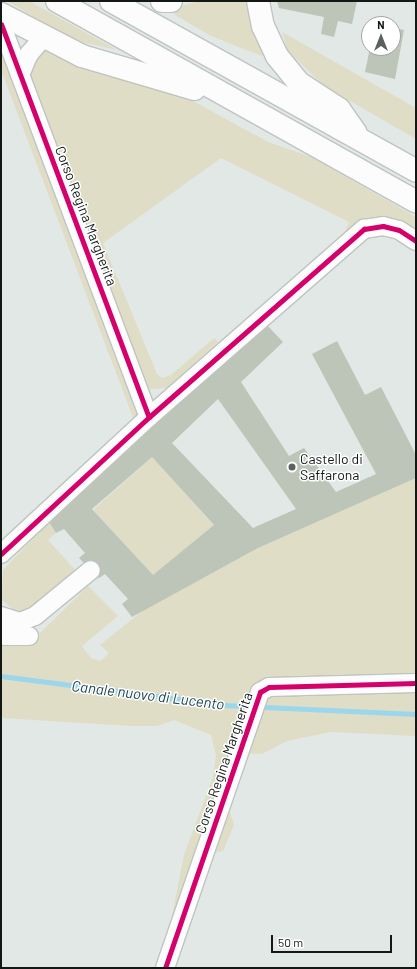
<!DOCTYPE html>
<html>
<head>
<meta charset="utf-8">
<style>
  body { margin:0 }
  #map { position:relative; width:417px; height:969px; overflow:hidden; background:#e2e8e5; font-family:Barlow,sans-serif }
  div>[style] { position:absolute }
  .green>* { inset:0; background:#dfddc5; transform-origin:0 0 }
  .stream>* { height:5px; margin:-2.5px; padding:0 2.5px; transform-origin:2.5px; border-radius:2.5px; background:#9bd6eb }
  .building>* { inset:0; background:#bcc5b7 }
  .roads { filter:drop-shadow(1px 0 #bfc4c1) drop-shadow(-1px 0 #bfc4c1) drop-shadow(0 1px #bfc4c1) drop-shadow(0 -1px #bfc4c1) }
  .minor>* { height:18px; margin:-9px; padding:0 9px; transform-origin:9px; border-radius:9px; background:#fbfcfb }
  .primary>* { height:22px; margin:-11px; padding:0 11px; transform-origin:11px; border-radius:11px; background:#fbfcfb }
  .cycleway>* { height:5px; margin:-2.5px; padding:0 2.5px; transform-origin:2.5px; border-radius:2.5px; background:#d6006c }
  .dots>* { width:11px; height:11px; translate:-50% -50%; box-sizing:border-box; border:2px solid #fff; border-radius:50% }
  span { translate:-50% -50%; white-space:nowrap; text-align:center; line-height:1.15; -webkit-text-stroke:3px #fff; paint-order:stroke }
  .street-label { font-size:14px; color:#131815 }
  .poi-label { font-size:14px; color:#131815 }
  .left { translate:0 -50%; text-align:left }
  .water-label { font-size:15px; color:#204653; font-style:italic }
  .frame { position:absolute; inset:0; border:2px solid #131815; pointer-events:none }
  .north { position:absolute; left:361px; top:16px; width:40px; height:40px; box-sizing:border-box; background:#fff; border:1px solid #a1a3a1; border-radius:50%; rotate:0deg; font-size:11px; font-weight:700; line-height:16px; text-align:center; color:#131815 }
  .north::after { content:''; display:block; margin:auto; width:14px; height:18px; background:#5b615e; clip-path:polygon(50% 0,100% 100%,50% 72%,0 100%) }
  .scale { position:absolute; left:271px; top:935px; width:121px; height:18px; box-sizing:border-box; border:2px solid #131815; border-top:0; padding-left:5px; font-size:12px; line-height:14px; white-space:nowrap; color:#131815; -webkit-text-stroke:3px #fff; paint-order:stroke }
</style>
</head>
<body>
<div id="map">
  <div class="green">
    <i style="clip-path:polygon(7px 1px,29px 1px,117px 50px,73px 40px)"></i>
    <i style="clip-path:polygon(200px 1px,249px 1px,265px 53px,262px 56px,211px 36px,175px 15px,174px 8px)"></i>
    <i style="clip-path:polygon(282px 32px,416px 108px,416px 139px,324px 86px,288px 51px)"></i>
    <i style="clip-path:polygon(1px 40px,141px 412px,134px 420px,1px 70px)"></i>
    <i style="clip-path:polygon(45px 48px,186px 97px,268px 142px,311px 157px,416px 217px,416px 232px,389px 218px,365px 218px,302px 277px,300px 275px,345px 233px,349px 222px,221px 158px,103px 243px,157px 374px,162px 378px,171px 375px,214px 338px,218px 342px,167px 388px,150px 389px,143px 383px,29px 78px,35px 60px)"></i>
    <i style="left:152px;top:457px;width:92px;height:79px;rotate:48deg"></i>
    <i style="clip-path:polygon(416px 478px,416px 736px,331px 732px,287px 741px,262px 754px,235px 753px,223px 790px,234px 825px,223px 851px,200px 856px,180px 916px,173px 911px,184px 855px,213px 777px,216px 756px,211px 735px,174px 720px,157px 726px,131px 726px,1px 718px,1px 641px,10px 646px,33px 640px,88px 586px,118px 616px,82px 646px,91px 658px,101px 661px,109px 653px,100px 645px,145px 609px,258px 548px)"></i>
    <i style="clip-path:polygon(49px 522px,56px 533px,48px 540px,76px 571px,29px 612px,19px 614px,2px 600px,3px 570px)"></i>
  </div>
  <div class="stream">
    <i style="left:1px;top:676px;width:224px;rotate:7.4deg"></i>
    <i style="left:223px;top:705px;width:193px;rotate:2.7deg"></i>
  </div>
  <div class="building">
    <i style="clip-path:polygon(277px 1px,357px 1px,352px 24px,338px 21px,334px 37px,321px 34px,324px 17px,279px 8px)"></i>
    <i style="clip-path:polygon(393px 28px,404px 30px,395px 79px,365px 72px,370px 48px,393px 48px)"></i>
    <i style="clip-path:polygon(evenodd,265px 323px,283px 342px,241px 382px,289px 456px,304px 448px,336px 492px,376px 474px,312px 354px,337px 341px,365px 395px,381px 387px,416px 455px,416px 478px,258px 548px,132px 617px,122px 604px,128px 599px,105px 574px,99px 578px,79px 558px,85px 553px,64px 529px,56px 533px,49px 522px,87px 488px,83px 483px,265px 323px,218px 399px,296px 509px,253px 528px,172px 443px,218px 399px,265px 323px,152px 457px,214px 525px,153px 575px,92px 509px,152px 457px)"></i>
  </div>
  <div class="roads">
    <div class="minor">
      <i style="left:1px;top:24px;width:420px;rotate:69.4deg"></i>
      <i style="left:20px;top:75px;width:23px;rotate:-67deg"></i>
      <i style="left:29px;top:54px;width:21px;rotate:-49deg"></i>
      <i style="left:1px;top:554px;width:202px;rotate:-42.8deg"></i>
      <i style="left:149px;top:417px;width:286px;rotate:-41.2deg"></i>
      <i style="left:364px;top:229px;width:19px;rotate:-9deg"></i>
      <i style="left:383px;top:226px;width:16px;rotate:14deg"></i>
      <i style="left:399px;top:230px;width:20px;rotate:33deg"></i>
      <i style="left:1px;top:616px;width:20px;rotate:18deg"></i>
      <i style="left:20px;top:622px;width:16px;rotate:-22deg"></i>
      <i style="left:35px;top:616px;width:72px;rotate:-39.4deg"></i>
      <i style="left:1px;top:633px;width:5px;rotate:37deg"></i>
      <i style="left:5px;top:636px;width:24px"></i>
      <i style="left:165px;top:968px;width:292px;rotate:-71deg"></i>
      <i style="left:260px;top:692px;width:10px;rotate:-29deg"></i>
      <i style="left:269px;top:687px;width:147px;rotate:-1.6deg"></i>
    </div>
    <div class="primary">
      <i style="left:57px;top:1px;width:411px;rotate:29.2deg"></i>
      <i style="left:111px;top:1px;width:349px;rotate:29.1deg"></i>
      <i style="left:162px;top:1px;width:9px"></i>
      <i style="left:258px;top:1px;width:25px;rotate:79deg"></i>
      <i style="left:263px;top:26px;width:33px;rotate:65deg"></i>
      <i style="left:277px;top:56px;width:35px;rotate:51deg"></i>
      <i style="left:299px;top:83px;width:48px;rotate:33deg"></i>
      <i style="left:339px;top:109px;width:29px;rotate:55deg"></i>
      <i style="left:1px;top:14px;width:91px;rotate:27.4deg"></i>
      <i style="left:82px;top:56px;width:117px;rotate:16.4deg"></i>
    </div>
  </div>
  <div class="cycleway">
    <i style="left:1px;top:24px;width:420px;rotate:69.4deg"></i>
    <i style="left:1px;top:554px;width:202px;rotate:-42.8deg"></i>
    <i style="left:149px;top:417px;width:286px;rotate:-41.2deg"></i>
    <i style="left:364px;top:229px;width:19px;rotate:-9deg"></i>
    <i style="left:383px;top:226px;width:16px;rotate:14deg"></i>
    <i style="left:399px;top:230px;width:20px;rotate:33deg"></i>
    <i style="left:165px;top:968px;width:292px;rotate:-71deg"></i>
    <i style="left:260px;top:692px;width:10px;rotate:-29deg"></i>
    <i style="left:269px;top:687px;width:147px;rotate:-1.6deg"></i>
  </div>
  <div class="dots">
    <i style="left:292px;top:467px;background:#5b615e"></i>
  </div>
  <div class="street-label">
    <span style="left:86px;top:216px;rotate:69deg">Corso Regina Margherita</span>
    <span style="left:224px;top:763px;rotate:-71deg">Corso Regina Margherita</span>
  </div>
  <div class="poi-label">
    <span class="left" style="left:300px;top:467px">Castello di<br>Saffarona</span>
  </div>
  <div class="water-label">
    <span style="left:148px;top:695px;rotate:7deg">Canale nuovo di Lucento</span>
  </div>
  <div class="frame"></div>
  <div class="north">N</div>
  <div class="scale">50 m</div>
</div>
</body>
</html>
